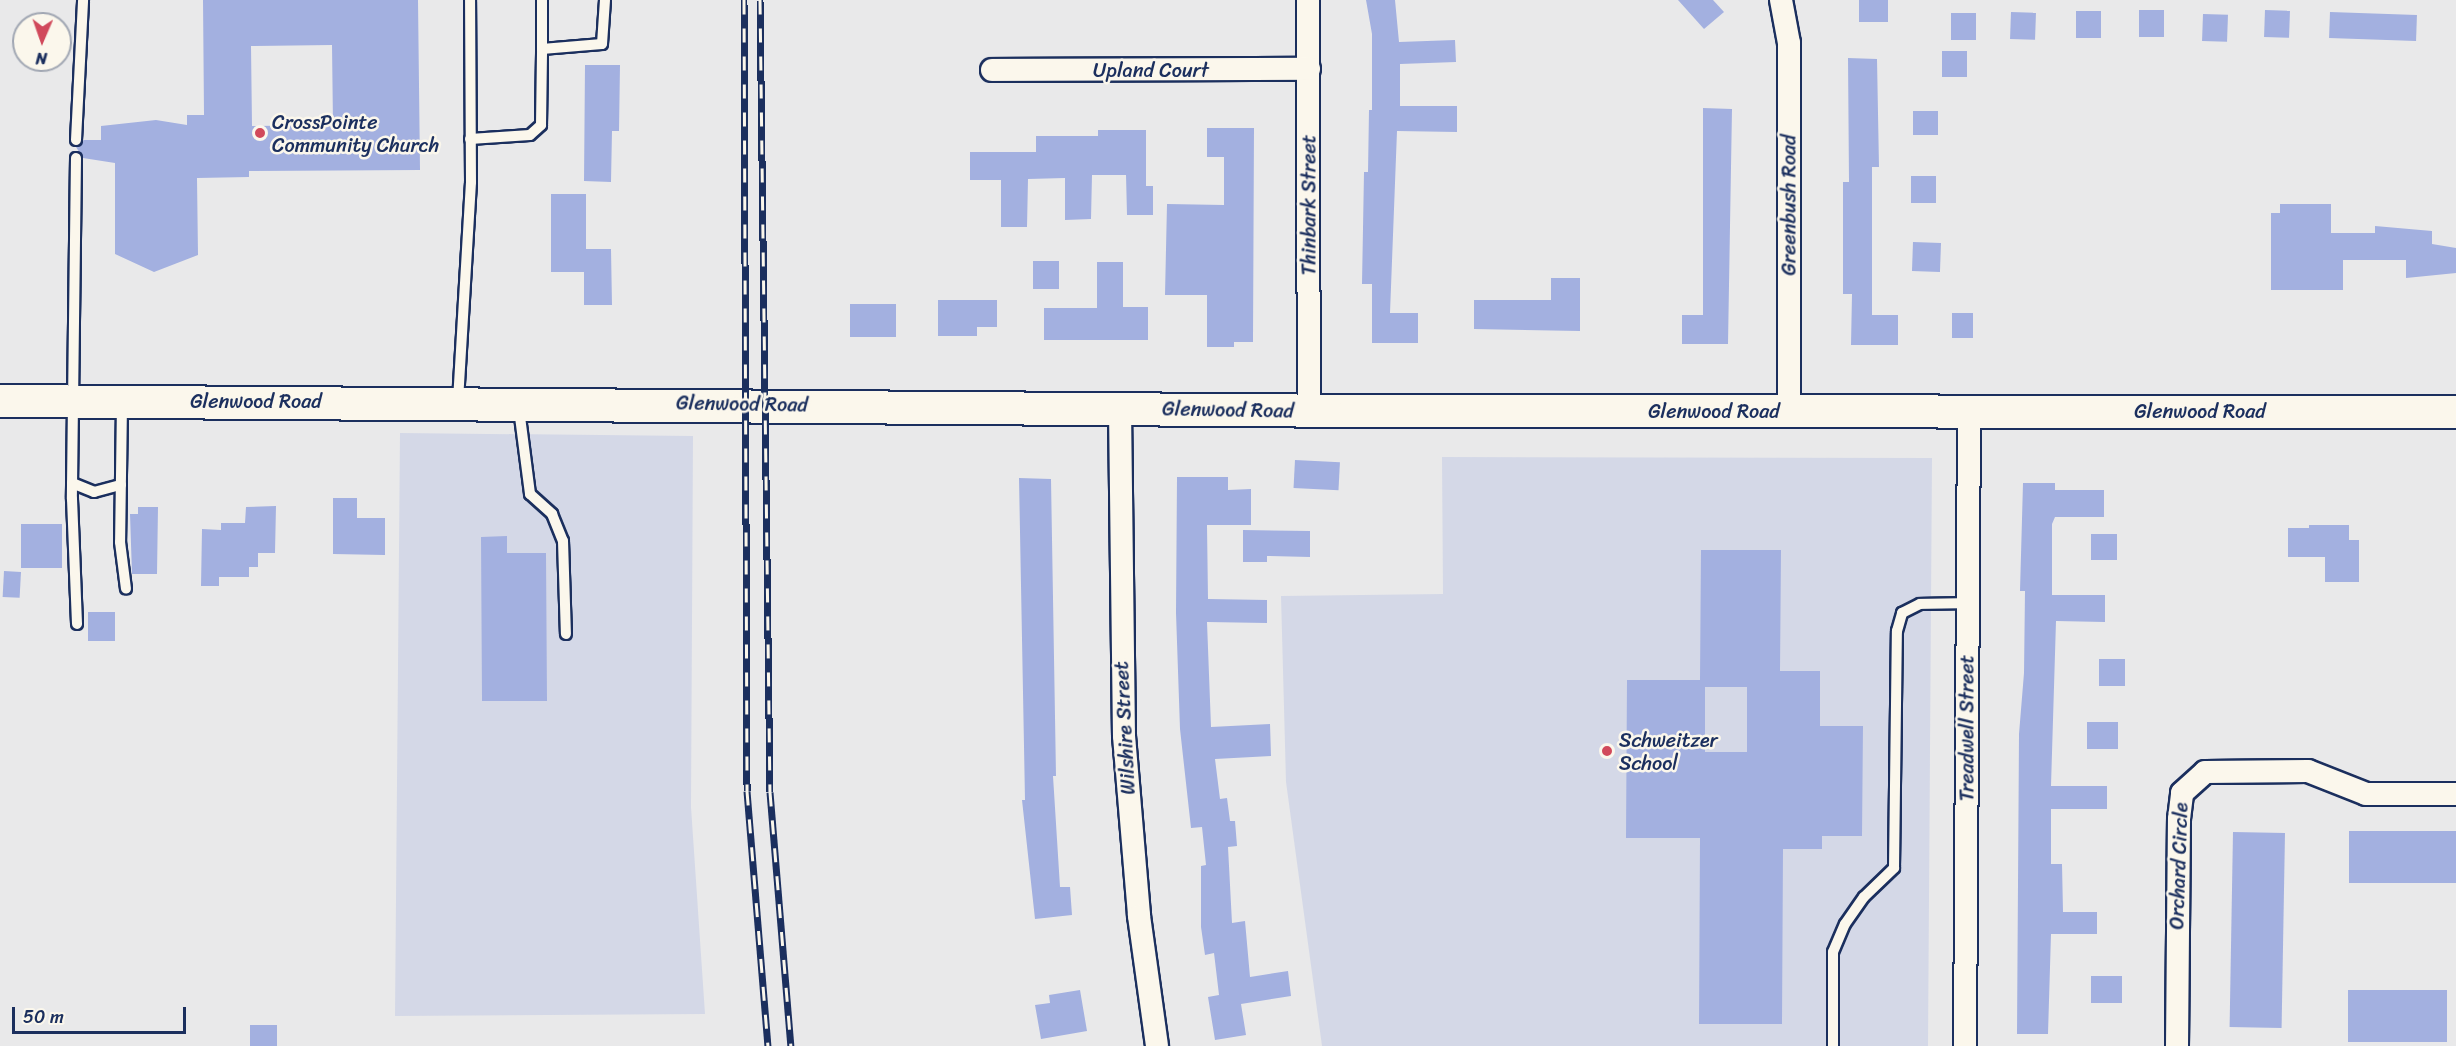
<!DOCTYPE html>
<html>
<head>
<meta charset="utf-8">
<style>
  body { margin:0 }
  #map { position:relative; width:2456px; height:1046px; overflow:hidden; background:#e9e9ea; font-family:Sriracha,sans-serif }
  div>[style] { position:absolute }
  .built>* { inset:0; background:#d4d8e7 }
  .building>* { inset:0; background:#a3b0e0; transform-origin:0 0 }
  .roads { filter:drop-shadow(2px 0 #1b2f5e) drop-shadow(-2px 0 #1b2f5e) drop-shadow(0 2px #1b2f5e) drop-shadow(0 -2px #1b2f5e) }
  .lane>* { height:10px; margin:-5px; padding:0 5px; transform-origin:5px; border-radius:5px; background:#fbf7ec }
  .street>* { height:22px; margin:-11px; padding:0 11px; transform-origin:11px; border-radius:11px; background:#fbf7ec }
  .secondary>* { height:32px; margin:-16px; padding:0 16px; transform-origin:16px; border-radius:16px; background:#fbf7ec }
  .rail>* { height:7px; margin-top:-3.5px; transform-origin:0; background:repeating-linear-gradient(90deg,#fbf7ec 0 14px,#1b2f5e 0 28px); box-sizing:border-box; border-block:2px solid #1b2f5e }
  .dots>* { width:16px; height:16px; translate:-50% -50%; box-sizing:border-box; border:3px solid #fbf7ec; border-radius:50% }
  span { translate:-50% -50%; white-space:nowrap; text-align:center; line-height:1.15; -webkit-text-stroke:5px #fbf7ec; paint-order:stroke }
  .street-label { font-size:20px; color:#1b2f5e }
  .poi-label { font-size:20px; color:#1b2f5e }
  .left { translate:0 -50%; text-align:left }
  .north { position:absolute; left:12px; top:12px; width:60px; height:60px; box-sizing:border-box; background:#fbf7ec; border:2px solid #a1a7b3; border-radius:50%; rotate:182deg; font-size:16px; font-weight:700; line-height:24px; text-align:center; color:#1b2f5e }
  .north::after { content:''; display:block; margin:auto; width:21px; height:27px; background:#d1495b; clip-path:polygon(50% 0,100% 100%,50% 72%,0 100%) }
  .scale { position:absolute; left:12px; top:1007px; width:174px; height:27px; box-sizing:border-box; border:3px solid #1b2f5e; border-top:0; padding-left:8px; font-size:18px; line-height:21px; white-space:nowrap; color:#1b2f5e; -webkit-text-stroke:4px #fbf7ec; paint-order:stroke }
</style>
</head>
<body>
<div id="map">
  <div class="built">
    <i style="clip-path:polygon(400px 433px,693px 436px,691px 807px,705px 1014px,395px 1016px)"></i>
    <i style="clip-path:polygon(1442px 457px,1932px 458px,1928px 1046px,1322px 1046px,1286px 782px,1281px 596px,1443px 594px)"></i>
  </div>
  <div class="building">
    <i style="clip-path:polygon(evenodd,203px 0,418px 0,420px 170px,249px 171px,249px 177px,197px 178px,198px 255px,154px 272px,115px 254px,115px 163px,83px 158px,76px 147px,84px 140px,101px 140px,101px 126px,156px 120px,187px 125px,187px 115px,204px 115px,203px 0,332px 45px,333px 125px,252px 126px,251px 46px,332px 45px)"></i>
    <i style="clip-path:polygon(1366px 0,1395px 0,1399px 42px,1455px 40px,1456px 62px,1400px 64px,1400px 106px,1457px 106px,1457px 132px,1397px 131px,1390px 313px,1418px 313px,1418px 343px,1372px 343px,1372px 284px,1362px 284px,1364px 172px,1368px 172px,1369px 110px,1372px 110px,1372px 34px)"></i>
    <i style="clip-path:polygon(1678px 0,1713px 0,1724px 12px,1704px 29px)"></i>
    <i style="left:1859px;top:0;width:29px;height:22px"></i>
    <i style="left:2139px;top:10px;width:25px;height:27px"></i>
    <i style="left:2265px;top:10px;width:25px;height:27px;rotate:2deg"></i>
    <i style="left:2076px;top:11px;width:25px;height:27px"></i>
    <i style="left:2011px;top:12px;width:25px;height:27px;rotate:2deg"></i>
    <i style="left:2330px;top:12px;width:87px;height:26px;rotate:2deg"></i>
    <i style="left:1951px;top:13px;width:25px;height:27px"></i>
    <i style="left:2203px;top:14px;width:25px;height:27px;rotate:2deg"></i>
    <i style="left:1942px;top:51px;width:25px;height:26px"></i>
    <i style="clip-path:polygon(1848px 58px,1877px 59px,1879px 167px,1872px 167px,1872px 315px,1898px 315px,1898px 345px,1851px 345px,1852px 294px,1843px 294px,1843px 182px,1849px 182px)"></i>
    <i style="clip-path:polygon(585px 65px,620px 65px,619px 131px,612px 131px,611px 182px,584px 181px)"></i>
    <i style="clip-path:polygon(1703px 108px,1732px 109px,1728px 344px,1682px 344px,1682px 315px,1703px 315px)"></i>
    <i style="left:1913px;top:111px;width:25px;height:24px"></i>
    <i style="clip-path:polygon(1207px 128px,1254px 128px,1253px 342px,1234px 342px,1234px 347px,1207px 347px,1207px 295px,1165px 295px,1167px 204px,1224px 205px,1224px 157px,1207px 157px)"></i>
    <i style="clip-path:polygon(1098px 130px,1146px 130px,1146px 186px,1153px 186px,1153px 215px,1127px 215px,1126px 175px,1092px 175px,1091px 219px,1065px 220px,1065px 178px,1028px 179px,1027px 227px,1001px 227px,1001px 180px,970px 180px,970px 152px,1036px 152px,1036px 136px,1098px 136px)"></i>
    <i style="left:1911px;top:176px;width:25px;height:27px"></i>
    <i style="clip-path:polygon(551px 194px,586px 194px,586px 249px,611px 249px,612px 305px,584px 305px,584px 272px,551px 272px)"></i>
    <i style="clip-path:polygon(2280px 204px,2331px 204px,2331px 233px,2375px 233px,2375px 226px,2432px 231px,2432px 244px,2456px 248px,2456px 273px,2406px 278px,2406px 260px,2343px 260px,2343px 290px,2271px 290px,2271px 213px,2280px 213px)"></i>
    <i style="left:1913px;top:242px;width:28px;height:29px;rotate:2deg"></i>
    <i style="left:1033px;top:261px;width:26px;height:28px"></i>
    <i style="clip-path:polygon(1097px 262px,1123px 262px,1123px 307px,1148px 307px,1148px 340px,1044px 340px,1044px 308px,1097px 308px)"></i>
    <i style="clip-path:polygon(1551px 278px,1580px 278px,1580px 331px,1474px 329px,1474px 300px,1551px 300px)"></i>
    <i style="clip-path:polygon(938px 300px,997px 300px,997px 327px,977px 327px,977px 336px,938px 336px)"></i>
    <i style="left:850px;top:304px;width:46px;height:33px"></i>
    <i style="left:1973px;top:313px;width:25px;height:21px;rotate:90deg"></i>
    <i style="left:1295px;top:460px;width:45px;height:28px;rotate:3deg"></i>
    <i style="clip-path:polygon(1177px 477px,1228px 477px,1228px 490px,1251px 489px,1251px 525px,1207px 525px,1208px 599px,1267px 600px,1267px 623px,1207px 622px,1211px 727px,1270px 724px,1271px 756px,1215px 759px,1220px 799px,1227px 798px,1230px 821px,1235px 821px,1237px 846px,1228px 847px,1232px 923px,1245px 921px,1250px 977px,1288px 971px,1291px 996px,1241px 1004px,1246px 1035px,1215px 1040px,1208px 997px,1219px 995px,1214px 953px,1205px 955px,1201px 927px,1201px 866px,1206px 865px,1202px 827px,1191px 828px,1180px 729px,1176px 613px)"></i>
    <i style="clip-path:polygon(1019px 478px,1051px 479px,1056px 776px,1053px 776px,1060px 887px,1070px 887px,1072px 915px,1035px 919px,1022px 800px,1025px 800px)"></i>
    <i style="clip-path:polygon(2023px 483px,2055px 483px,2055px 490px,2104px 490px,2104px 517px,2055px 517px,2052px 524px,2052px 595px,2105px 595px,2105px 622px,2056px 621px,2051px 786px,2107px 786px,2107px 809px,2051px 809px,2051px 864px,2062px 864px,2063px 912px,2097px 912px,2097px 934px,2051px 934px,2048px 1034px,2017px 1034px,2019px 734px,2024px 673px,2025px 591px,2020px 591px)"></i>
    <i style="clip-path:polygon(333px 498px,357px 498px,357px 518px,385px 518px,385px 555px,333px 554px)"></i>
    <i style="clip-path:polygon(276px 506px,275px 553px,258px 553px,258px 567px,249px 567px,249px 577px,219px 577px,219px 586px,201px 586px,202px 529px,221px 530px,221px 523px,245px 523px,246px 507px)"></i>
    <i style="clip-path:polygon(138px 507px,158px 507px,157px 574px,132px 574px,130px 514px,138px 514px)"></i>
    <i style="left:21px;top:524px;width:41px;height:44px"></i>
    <i style="clip-path:polygon(2309px 525px,2349px 525px,2349px 540px,2359px 540px,2359px 582px,2325px 582px,2325px 557px,2288px 557px,2288px 528px,2309px 528px)"></i>
    <i style="clip-path:polygon(1243px 530px,1310px 531px,1310px 557px,1267px 556px,1267px 562px,1243px 562px)"></i>
    <i style="left:2091px;top:534px;width:26px;height:26px"></i>
    <i style="clip-path:polygon(507px 536px,507px 553px,546px 553px,547px 701px,482px 701px,481px 537px)"></i>
    <i style="clip-path:polygon(evenodd,1701px 550px,1781px 550px,1780px 671px,1820px 671px,1820px 726px,1863px 726px,1862px 836px,1822px 836px,1822px 849px,1783px 849px,1782px 1024px,1699px 1024px,1700px 838px,1626px 838px,1627px 680px,1700px 680px,1701px 550px,1705px 687px,1747px 687px,1747px 752px,1705px 752px,1705px 687px)"></i>
    <i style="left:4px;top:571px;width:17px;height:26px;rotate:3deg"></i>
    <i style="left:88px;top:612px;width:27px;height:29px"></i>
    <i style="left:2099px;top:659px;width:26px;height:27px"></i>
    <i style="left:2087px;top:722px;width:31px;height:27px"></i>
    <i style="left:2349px;top:831px;width:107px;height:52px"></i>
    <i style="left:2233px;top:832px;width:52px;height:195px;rotate:1deg"></i>
    <i style="left:2091px;top:976px;width:31px;height:27px"></i>
    <i style="clip-path:polygon(1080px 990px,1087px 1031px,1041px 1039px,1035px 1005px,1050px 1003px,1049px 995px)"></i>
    <i style="left:2348px;top:990px;width:99px;height:52px"></i>
    <i style="left:250px;top:1025px;width:27px;height:21px"></i>
  </div>
  <div class="roads">
    <div class="lane">
      <i style="left:542px;top:49px;width:49px;rotate:-90deg"></i>
      <i style="left:470px;top:139px;width:60px;rotate:-3.8deg"></i>
      <i style="left:530px;top:135px;width:15px;rotate:-42deg"></i>
      <i style="left:541px;top:125px;width:76px;rotate:-89.2deg"></i>
      <i style="left:542px;top:49px;width:60px;rotate:-4.8deg"></i>
      <i style="left:602px;top:44px;width:44px;rotate:-86.1deg"></i>
      <i style="left:76px;top:140px;width:140px;rotate:-87.1deg"></i>
      <i style="left:76px;top:158px;width:341px;rotate:90.7deg"></i>
      <i style="left:72px;top:499px;width:125px;rotate:87.7deg"></i>
      <i style="left:458px;top:401px;width:219px;rotate:-86.6deg"></i>
      <i style="left:471px;top:182px;width:182px;rotate:-90.3deg"></i>
      <i style="left:122px;top:404px;width:138px;rotate:90.8deg"></i>
      <i style="left:120px;top:542px;width:47px;rotate:82.7deg"></i>
      <i style="left:519px;top:409px;width:86px;rotate:82.6deg"></i>
      <i style="left:530px;top:494px;width:30px;rotate:42deg"></i>
      <i style="left:552px;top:514px;width:29px;rotate:68deg"></i>
      <i style="left:563px;top:541px;width:93px;rotate:88.2deg"></i>
      <i style="left:72px;top:483px;width:24px;rotate:22deg"></i>
      <i style="left:94px;top:492px;width:28px;rotate:-15deg"></i>
      <i style="left:1833px;top:1046px;width:94px;rotate:-90deg"></i>
      <i style="left:1833px;top:952px;width:30px;rotate:-67deg"></i>
      <i style="left:1845px;top:924px;width:33px;rotate:-55deg"></i>
      <i style="left:1864px;top:897px;width:42px;rotate:-44deg"></i>
      <i style="left:1894px;top:868px;width:237px;rotate:-89.3deg"></i>
      <i style="left:1897px;top:631px;width:19px;rotate:-74deg"></i>
      <i style="left:1902px;top:613px;width:20px;rotate:-27deg"></i>
      <i style="left:1920px;top:604px;width:48px;rotate:-1.2deg"></i>
    </div>
    <div class="street">
      <i style="left:1308px;top:0;width:411px;rotate:89.9deg"></i>
      <i style="left:1781px;top:0;width:44px;rotate:79.5deg"></i>
      <i style="left:1789px;top:43px;width:368px;rotate:90deg"></i>
      <i style="left:992px;top:70px;width:317px;rotate:-0.2deg"></i>
      <i style="left:1120px;top:409px;width:327px;rotate:89.3deg"></i>
      <i style="left:1124px;top:736px;width:181px;rotate:85.2deg"></i>
      <i style="left:1139px;top:916px;width:131px;rotate:82.1deg"></i>
      <i style="left:1965px;top:1046px;width:635px;rotate:-89.64deg"></i>
      <i style="left:2177px;top:1046px;width:227px;rotate:-89.5deg"></i>
      <i style="left:2179px;top:819px;width:26px;rotate:-83deg"></i>
      <i style="left:2182px;top:793px;width:31px;rotate:-42deg"></i>
      <i style="left:2205px;top:772px;width:103px;rotate:-0.6deg"></i>
      <i style="left:2308px;top:771px;width:62px;rotate:21.6deg"></i>
      <i style="left:2366px;top:794px;width:90px"></i>
    </div>
    <div class="secondary">
      <i style="left:0;top:401px;width:1355px;rotate:0.42deg"></i>
      <i style="left:1355px;top:411px;width:1101px;rotate:0.05deg"></i>
    </div>
  </div>
  <div class="rail">
    <i style="left:744px;top:0;width:791px;rotate:89.78deg"></i>
    <i style="left:747px;top:791px;width:256px;rotate:85.3deg"></i>
    <i style="left:760px;top:0;width:792px;rotate:89.28deg"></i>
    <i style="left:770px;top:792px;width:255px;rotate:85.3deg"></i>
  </div>
  <div class="dots">
    <i style="left:260px;top:133px;background:#d1495b"></i>
    <i style="left:1607px;top:751px;background:#d1495b"></i>
  </div>
  <div class="street-label">
    <span style="left:1151px;top:70px">Upland Court</span>
    <span style="left:1309px;top:205px;rotate:-90deg">Thinbark Street</span>
    <span style="left:1789px;top:205px;rotate:-90deg">Greenbush Road</span>
    <span style="left:256px;top:401px">Glenwood Road</span>
    <span style="left:742px;top:404px;rotate:1deg">Glenwood Road</span>
    <span style="left:1228px;top:410px;rotate:1deg">Glenwood Road</span>
    <span style="left:1714px;top:411px">Glenwood Road</span>
    <span style="left:2200px;top:411px">Glenwood Road</span>
    <span style="left:1125px;top:728px;rotate:-93deg">Wilshire Street</span>
    <span style="left:1967px;top:728px;rotate:-90deg">Treadwell Street</span>
    <span style="left:2179px;top:866px;rotate:-88deg">Orchard Circle</span>
  </div>
  <div class="poi-label">
    <span class="left" style="left:272px;top:134px">CrossPointe<br>Community Church</span>
    <span class="left" style="left:1619px;top:752px">Schweitzer<br>School</span>
  </div>
  <div class="north">N</div>
  <div class="scale">50 m</div>
</div>
</body>
</html>
